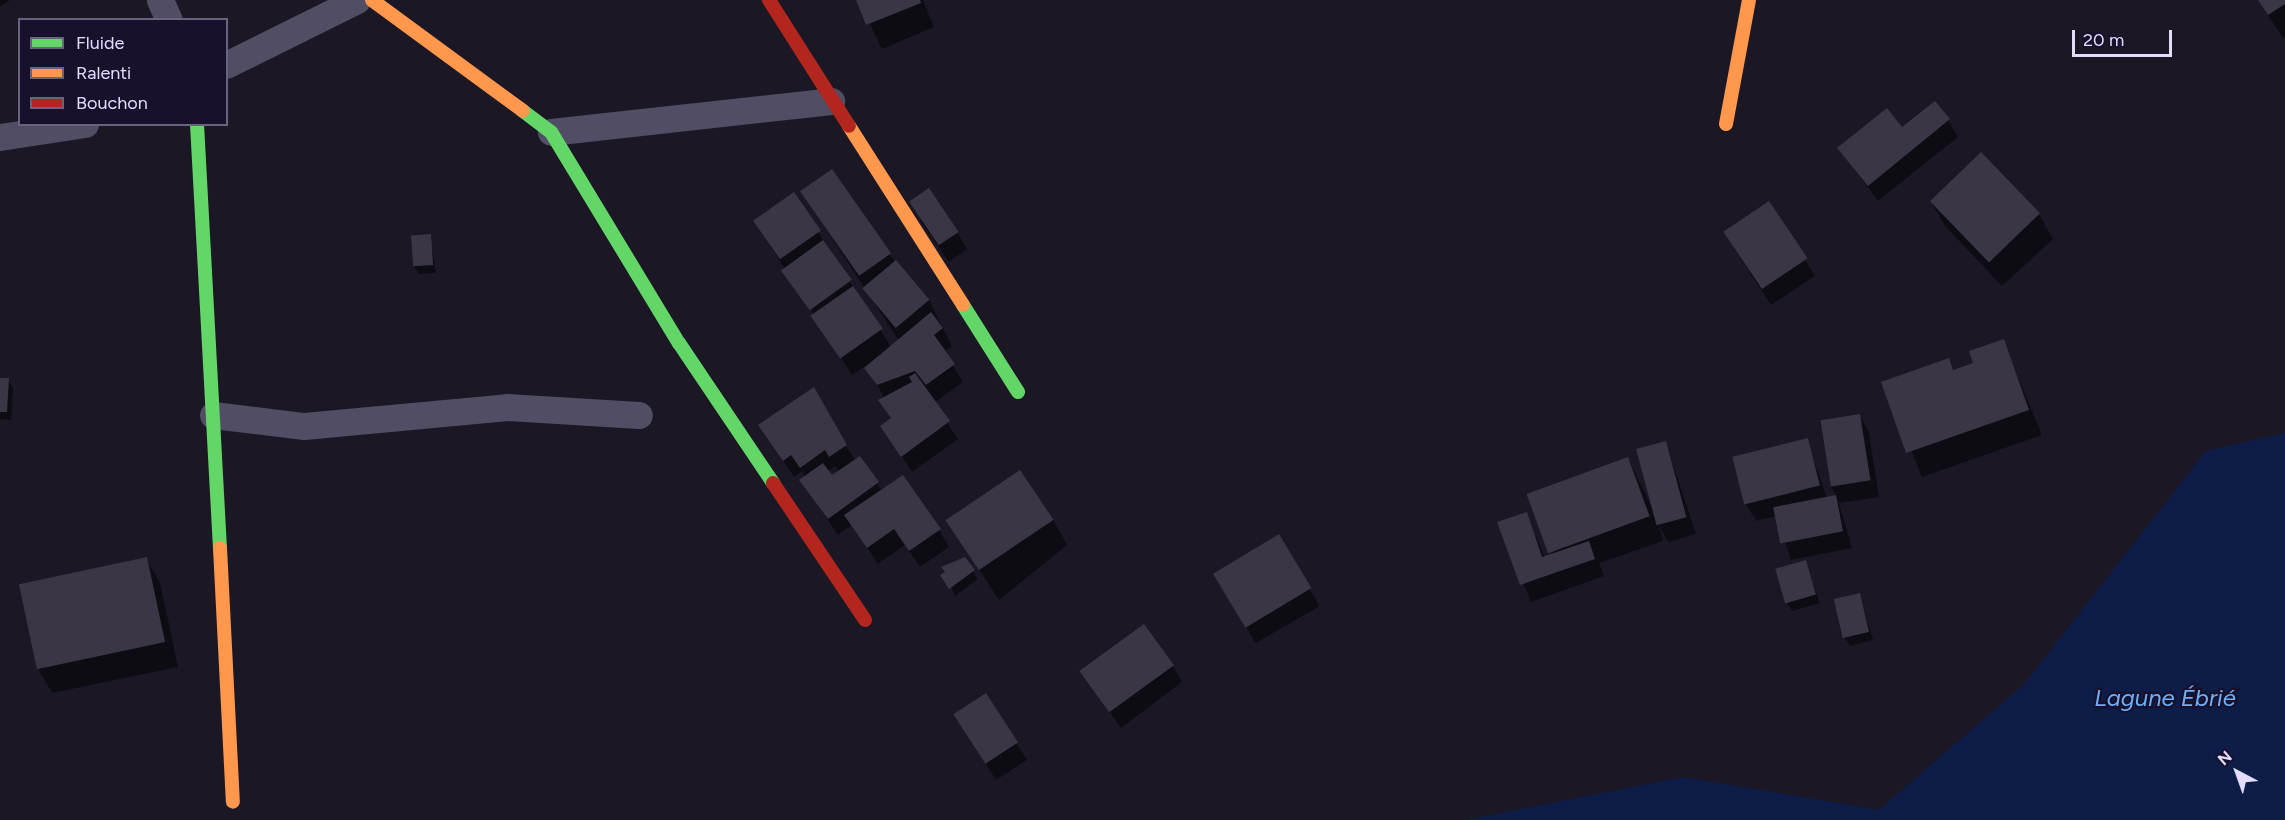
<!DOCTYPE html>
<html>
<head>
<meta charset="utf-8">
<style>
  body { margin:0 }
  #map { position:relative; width:2285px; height:820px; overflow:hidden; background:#1b1725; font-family:Figtree,sans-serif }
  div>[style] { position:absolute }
  .water>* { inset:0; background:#0d1d47 }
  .shadow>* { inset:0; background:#0007; transform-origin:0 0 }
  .building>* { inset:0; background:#3a3646; transform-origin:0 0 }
  .street>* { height:27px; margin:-13.5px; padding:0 13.5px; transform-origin:13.5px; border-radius:13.5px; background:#504d65 }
  .fast>* { height:14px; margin:-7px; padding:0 7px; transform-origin:7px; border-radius:7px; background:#63d668 }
  .slow>* { height:14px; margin:-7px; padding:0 7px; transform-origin:7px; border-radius:7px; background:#ff974d }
  .jam>* { height:14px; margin:-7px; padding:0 7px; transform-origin:7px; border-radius:7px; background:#b3261e }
  span { translate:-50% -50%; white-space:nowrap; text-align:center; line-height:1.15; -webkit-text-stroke:4.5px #18112b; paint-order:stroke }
  .water-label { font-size:24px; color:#6caffd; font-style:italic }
  .legend { position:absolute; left:18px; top:18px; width:210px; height:108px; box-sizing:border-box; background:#18112b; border:2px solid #696280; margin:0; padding:8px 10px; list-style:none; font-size:18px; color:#e3dcff }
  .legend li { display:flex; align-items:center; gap:12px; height:30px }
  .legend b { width:30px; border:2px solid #696280 }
  .north { position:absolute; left:2207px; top:742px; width:60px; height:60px; -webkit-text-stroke:4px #18112b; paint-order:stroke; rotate:319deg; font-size:16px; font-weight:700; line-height:24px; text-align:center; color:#e3dcff }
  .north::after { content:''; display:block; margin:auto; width:21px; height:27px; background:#e3dcff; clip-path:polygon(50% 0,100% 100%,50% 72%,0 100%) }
  .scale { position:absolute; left:2072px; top:30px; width:100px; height:27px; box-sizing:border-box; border:3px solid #e3dcff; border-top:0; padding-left:8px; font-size:18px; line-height:21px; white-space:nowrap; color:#e3dcff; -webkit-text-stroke:4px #18112b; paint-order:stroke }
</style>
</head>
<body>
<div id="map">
  <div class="water">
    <i style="clip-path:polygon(2285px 433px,2285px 820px,1466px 820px,1683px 777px,1879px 810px,2024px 684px,2206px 451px)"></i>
  </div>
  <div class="shadow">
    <i style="clip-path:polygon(0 0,10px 0,0 7px)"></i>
    <i style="clip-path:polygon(858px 0,923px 0,934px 27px,882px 49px)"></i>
    <i style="clip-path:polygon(2258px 0,2285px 0,2285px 37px,2283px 38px)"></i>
    <i style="clip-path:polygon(1948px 120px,1958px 137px,1878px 201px,1839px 149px)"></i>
    <i style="clip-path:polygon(802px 192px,889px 254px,929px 300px,952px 346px,944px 352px,963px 382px,934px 403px,958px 439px,912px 472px,882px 426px,892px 420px,880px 400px,884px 397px,865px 366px,852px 375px,766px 239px,794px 194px,891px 347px,899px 341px)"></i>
    <i style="clip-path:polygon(1931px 202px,2039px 214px,2053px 239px,2002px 286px,1945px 226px)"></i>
    <i style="clip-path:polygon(1769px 203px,1815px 276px,1771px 305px,1734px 248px)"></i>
    <i style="clip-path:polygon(920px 220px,958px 233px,967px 249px,949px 262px)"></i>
    <i style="clip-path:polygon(430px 236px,436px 273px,419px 274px,414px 266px)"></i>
    <i style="clip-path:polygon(2003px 341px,2042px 435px,1922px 477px,1883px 383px,1948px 360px,1955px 371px,1975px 364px)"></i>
    <i style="clip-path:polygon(0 380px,8px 380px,13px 388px,11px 420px,0 419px)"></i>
    <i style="clip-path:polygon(evenodd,814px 389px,855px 461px,860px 458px,882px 491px,939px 530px,949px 547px,920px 567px,905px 545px,878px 564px,852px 525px,838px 535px,801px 480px,806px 477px,802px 471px,794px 477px,760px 426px,814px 389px,835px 466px,839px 472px,832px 477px,828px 472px,835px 466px)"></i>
    <i style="clip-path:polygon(1859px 415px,1869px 432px,1879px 497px,1839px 503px,1852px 548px,1791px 560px,1776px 516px,1756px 521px,1746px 504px,1807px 440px,1827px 498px,1836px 496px,1831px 486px)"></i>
    <i style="clip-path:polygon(1666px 443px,1696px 534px,1668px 542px,1659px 525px,1663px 541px,1599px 563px,1604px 576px,1531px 602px,1499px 523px,1526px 514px,1545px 558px,1550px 556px,1628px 459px,1656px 515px)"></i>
    <i style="clip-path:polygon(1053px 520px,1067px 545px,999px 600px,948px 522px)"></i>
    <i style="left:1279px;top:536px;width:81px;height:74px;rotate:60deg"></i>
    <i style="clip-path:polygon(146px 559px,160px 583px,178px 667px,52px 693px,38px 669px)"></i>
    <i style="clip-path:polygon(965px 559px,978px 579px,955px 596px,943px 567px)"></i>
    <i style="clip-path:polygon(1805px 562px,1820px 603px,1792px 611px,1787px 603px)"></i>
    <i style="clip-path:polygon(1859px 594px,1873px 640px,1850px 646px,1845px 638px)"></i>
    <i style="clip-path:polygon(1173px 666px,1182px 682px,1121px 728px,1082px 673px)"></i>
    <i style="clip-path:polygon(986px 695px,1027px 760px,996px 780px,965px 732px)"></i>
  </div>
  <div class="building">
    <i style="clip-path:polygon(856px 0,920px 0,921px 3px,866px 25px)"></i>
    <i style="clip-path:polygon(2258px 0,2285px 0,2285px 4px,2268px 15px)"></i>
    <i style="clip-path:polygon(1935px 101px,1950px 119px,1868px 186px,1837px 148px,1887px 108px,1902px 127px)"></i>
    <i style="left:1981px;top:152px;width:85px;height:71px;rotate:46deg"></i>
    <i style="left:832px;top:169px;width:103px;height:39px;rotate:55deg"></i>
    <i style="left:929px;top:188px;width:53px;height:24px;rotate:56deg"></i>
    <i style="left:794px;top:192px;width:47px;height:50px;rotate:55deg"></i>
    <i style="left:1769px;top:201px;width:69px;height:55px;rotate:56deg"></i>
    <i style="left:431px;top:234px;width:31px;height:20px;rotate:86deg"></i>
    <i style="left:823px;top:240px;width:49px;height:52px;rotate:54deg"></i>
    <i style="left:896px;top:260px;width:52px;height:44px;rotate:50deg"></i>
    <i style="left:853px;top:286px;width:52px;height:52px;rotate:55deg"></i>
    <i style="clip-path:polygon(931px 312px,943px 328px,934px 335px,955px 364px,926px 385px,915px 371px,877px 385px,864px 368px)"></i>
    <i style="clip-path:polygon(2004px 339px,2029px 410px,1906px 453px,1881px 382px,1949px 358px,1953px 370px,1973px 363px,1969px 351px)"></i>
    <i style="clip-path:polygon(915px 373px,950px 421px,901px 457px,880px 426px,891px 418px,878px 400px,912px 382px,909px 377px)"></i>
    <i style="clip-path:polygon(0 378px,9px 378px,7px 412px,0 412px)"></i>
    <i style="clip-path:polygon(814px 387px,847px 445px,829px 457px,825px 450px,800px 468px,791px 455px,783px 461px,758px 425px)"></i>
    <i style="left:1860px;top:414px;width:67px;height:40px;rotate:81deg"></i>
    <i style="left:1808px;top:438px;width:49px;height:78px;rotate:76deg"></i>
    <i style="left:1666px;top:441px;width:79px;height:31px;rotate:75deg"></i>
    <i style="clip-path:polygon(860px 456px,879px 482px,828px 519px,799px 480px,823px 463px,832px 475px)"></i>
    <i style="left:1628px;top:457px;width:63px;height:108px;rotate:70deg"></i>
    <i style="left:1020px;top:470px;width:60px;height:90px;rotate:56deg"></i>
    <i style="clip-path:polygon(903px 475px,941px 529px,909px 551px,894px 529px,867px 548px,844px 515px)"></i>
    <i style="left:1836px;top:495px;width:37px;height:64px;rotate:79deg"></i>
    <i style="clip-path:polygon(1527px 512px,1542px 557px,1589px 541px,1595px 559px,1520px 585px,1497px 522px)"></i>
    <i style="left:1279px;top:534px;width:63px;height:77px;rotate:59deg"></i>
    <i style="left:147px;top:557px;width:87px;height:131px;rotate:78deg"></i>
    <i style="clip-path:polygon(965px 557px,975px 570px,949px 589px,940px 575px,945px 572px,941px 567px)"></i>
    <i style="left:1806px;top:560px;width:36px;height:32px;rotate:74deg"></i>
    <i style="left:1860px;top:593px;width:40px;height:27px;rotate:77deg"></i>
    <i style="left:1144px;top:624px;width:51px;height:80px;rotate:54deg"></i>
    <i style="left:986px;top:693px;width:59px;height:39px;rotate:57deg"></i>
  </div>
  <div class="street">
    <i style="left:160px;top:0;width:22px;rotate:66deg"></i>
    <i style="left:226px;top:65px;width:146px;rotate:-26.4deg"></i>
    <i style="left:551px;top:132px;width:282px;rotate:-6.3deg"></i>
    <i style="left:0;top:137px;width:86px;rotate:-8.7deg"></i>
    <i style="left:213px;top:415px;width:92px;rotate:6.9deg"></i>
    <i style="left:304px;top:426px;width:204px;rotate:-5.3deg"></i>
    <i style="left:507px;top:407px;width:132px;rotate:3.5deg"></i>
  </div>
  <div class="fast">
    <i style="left:523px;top:111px;width:35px;rotate:37deg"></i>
    <i style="left:551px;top:132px;width:247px;rotate:58.8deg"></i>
    <i style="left:679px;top:343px;width:169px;rotate:56.1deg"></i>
    <i style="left:197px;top:124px;width:425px;rotate:86.9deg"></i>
    <i style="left:963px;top:305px;width:103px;rotate:57.7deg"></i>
  </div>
  <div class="slow">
    <i style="left:372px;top:0;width:187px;rotate:36.3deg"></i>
    <i style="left:1726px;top:124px;width:126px;rotate:-79.5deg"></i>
    <i style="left:849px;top:126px;width:212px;rotate:57.5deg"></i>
    <i style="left:220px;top:548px;width:254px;rotate:87.1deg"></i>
  </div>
  <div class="jam">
    <i style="left:769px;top:0;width:149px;rotate:57.6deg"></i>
    <i style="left:773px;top:483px;width:165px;rotate:56.1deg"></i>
  </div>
  <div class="water-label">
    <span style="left:2165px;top:698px">Lagune Ébrié</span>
  </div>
  <ul class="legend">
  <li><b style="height:8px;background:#63d668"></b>Fluide</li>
  <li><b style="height:8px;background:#ff974d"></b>Ralenti</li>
  <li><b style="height:8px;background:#b3261e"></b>Bouchon</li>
  </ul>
  <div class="north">N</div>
  <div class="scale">20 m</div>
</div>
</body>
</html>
